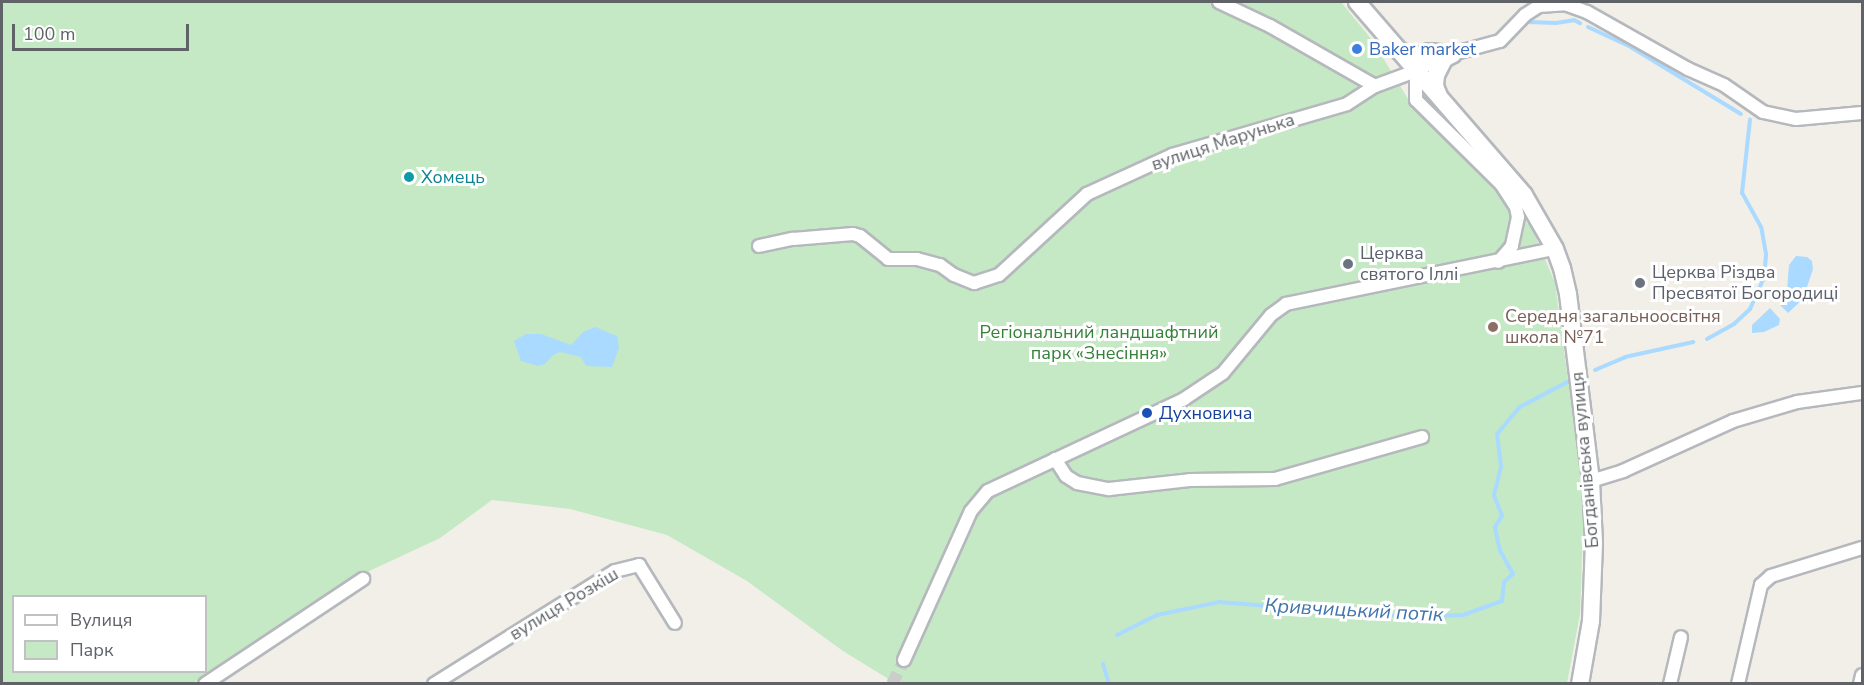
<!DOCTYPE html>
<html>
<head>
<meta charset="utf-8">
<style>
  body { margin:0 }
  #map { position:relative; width:1864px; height:685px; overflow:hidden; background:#f1efe8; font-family:"Nunito Sans",sans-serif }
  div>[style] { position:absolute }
  .green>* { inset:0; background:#c5e8c5 }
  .water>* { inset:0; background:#aadaff }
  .stream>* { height:4px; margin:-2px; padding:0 2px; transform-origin:2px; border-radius:2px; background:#aadaff }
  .minor-tunnel>* { height:12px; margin-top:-6px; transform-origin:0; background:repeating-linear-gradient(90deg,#ccccc8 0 12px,transparent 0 18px) }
  .roads { filter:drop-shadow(2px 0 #b5b8bc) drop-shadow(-2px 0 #b5b8bc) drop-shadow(0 2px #b5b8bc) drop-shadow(0 -2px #b5b8bc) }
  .minor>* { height:12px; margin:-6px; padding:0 6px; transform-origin:6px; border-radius:6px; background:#fff }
  .secondary>* { height:16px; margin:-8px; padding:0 8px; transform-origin:8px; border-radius:8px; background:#fff }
  .dots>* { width:16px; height:16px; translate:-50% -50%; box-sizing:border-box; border:3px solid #fff; border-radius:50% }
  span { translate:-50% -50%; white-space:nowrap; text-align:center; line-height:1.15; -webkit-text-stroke:6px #fff; paint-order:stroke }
  .shop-label { font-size:18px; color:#366cbe }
  .left { translate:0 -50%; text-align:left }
  .street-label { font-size:18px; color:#5f6368 }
  .culture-label { font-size:18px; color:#0d838f }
  .worship-label { font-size:18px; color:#5b616d }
  .education-label { font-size:18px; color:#785e54 }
  .park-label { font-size:18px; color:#348238 }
  .transit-label { font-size:18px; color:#164399 }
  .water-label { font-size:20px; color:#4174aa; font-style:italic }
  .frame { position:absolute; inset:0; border:3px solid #5f6368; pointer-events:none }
  .legend { position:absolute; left:12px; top:595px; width:195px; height:78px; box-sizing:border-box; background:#fff; border:2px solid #bfc1c3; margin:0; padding:8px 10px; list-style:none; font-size:18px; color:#5f6368 }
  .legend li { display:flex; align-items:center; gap:12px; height:30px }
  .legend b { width:30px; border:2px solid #bfc1c3 }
  .scale { position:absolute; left:12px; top:24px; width:177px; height:27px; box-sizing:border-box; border:3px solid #5f6368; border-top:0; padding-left:8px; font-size:18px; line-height:21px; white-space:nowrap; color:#5f6368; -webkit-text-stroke:4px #fff; paint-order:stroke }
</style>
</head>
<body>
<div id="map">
  <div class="green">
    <i style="clip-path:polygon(evenodd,2px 2px,1341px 2px,1372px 40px,1413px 107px,1532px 228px,1555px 283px,1584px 500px,1580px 614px,1567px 683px,895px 683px,843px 651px,747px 581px,667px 535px,570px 509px,492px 500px,440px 538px,363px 574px,193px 683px,2px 683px,2px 2px,14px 596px,206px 596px,206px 672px,14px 672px,14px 596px)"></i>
  </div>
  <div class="water">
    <i style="clip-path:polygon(1796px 256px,1807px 257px,1812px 261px,1813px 269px,1803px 299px,1788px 313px,1780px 305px,1787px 290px,1789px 265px)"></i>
    <i style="clip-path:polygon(1770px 308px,1780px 319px,1779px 325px,1764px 332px,1752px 333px,1752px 325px)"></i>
    <i style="clip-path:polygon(595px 327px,617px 336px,619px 348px,612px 367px,586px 366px,581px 357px,560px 352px,553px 355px,545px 364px,538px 366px,521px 361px,514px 341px,526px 334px,541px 334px,571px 345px,583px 332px)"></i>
  </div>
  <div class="stream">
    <i style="left:1528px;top:22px;width:28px;rotate:2deg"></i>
    <i style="left:1556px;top:23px;width:18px;rotate:-9deg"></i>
    <i style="left:1574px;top:20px;width:7px;rotate:27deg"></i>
    <i style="left:1588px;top:27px;width:45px;rotate:24.9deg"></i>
    <i style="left:1629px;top:46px;width:131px;rotate:31.3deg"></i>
    <i style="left:1707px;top:339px;width:31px;rotate:-29deg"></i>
    <i style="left:1734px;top:324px;width:22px;rotate:-43deg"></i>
    <i style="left:1750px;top:309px;width:34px;rotate:-66deg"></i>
    <i style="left:1764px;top:278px;width:24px;rotate:-85deg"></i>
    <i style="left:1766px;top:254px;width:27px;rotate:-100deg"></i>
    <i style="left:1761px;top:227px;width:39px;rotate:-119deg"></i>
    <i style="left:1742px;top:193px;width:74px;rotate:-83.8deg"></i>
    <i style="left:1595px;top:370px;width:33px;rotate:-23deg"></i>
    <i style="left:1625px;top:357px;width:70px;rotate:-12.4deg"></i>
    <i style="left:1117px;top:635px;width:45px;rotate:-26.6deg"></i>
    <i style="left:1157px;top:615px;width:63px;rotate:-11.8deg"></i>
    <i style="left:1219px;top:602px;width:192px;rotate:4.5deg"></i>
    <i style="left:1410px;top:617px;width:53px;rotate:-2.2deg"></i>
    <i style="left:1463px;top:615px;width:41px;rotate:-19.7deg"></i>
    <i style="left:1502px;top:601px;width:19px;rotate:-84deg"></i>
    <i style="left:1504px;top:582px;width:12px;rotate:-42deg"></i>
    <i style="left:1513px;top:574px;width:26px;rotate:-119deg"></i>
    <i style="left:1500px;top:551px;width:25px;rotate:-102deg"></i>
    <i style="left:1495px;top:527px;width:13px;rotate:-58deg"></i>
    <i style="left:1502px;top:516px;width:22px;rotate:-111deg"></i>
    <i style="left:1494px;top:495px;width:30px;rotate:-76deg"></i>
    <i style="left:1501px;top:466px;width:32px;rotate:-97deg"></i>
    <i style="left:1497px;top:434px;width:35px;rotate:-50deg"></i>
    <i style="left:1520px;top:407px;width:58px;rotate:-27.9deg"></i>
    <i style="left:1103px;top:664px;width:21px;rotate:73deg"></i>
  </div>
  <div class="minor-tunnel">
    <i style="left:892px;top:684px;width:27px;rotate:-63deg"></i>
  </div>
  <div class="roads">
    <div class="minor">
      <i style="left:1219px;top:2px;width:56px;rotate:25.2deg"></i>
      <i style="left:1270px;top:26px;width:121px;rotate:29.7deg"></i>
      <i style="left:1375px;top:86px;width:49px;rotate:-20.3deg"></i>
      <i style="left:1421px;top:69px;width:19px;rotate:-35deg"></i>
      <i style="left:1437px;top:58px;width:65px;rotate:-15.1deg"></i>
      <i style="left:1500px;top:41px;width:36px;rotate:-46deg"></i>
      <i style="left:1525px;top:15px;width:17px;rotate:-33deg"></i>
      <i style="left:1539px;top:6px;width:26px;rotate:-4deg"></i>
      <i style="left:1565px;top:4px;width:23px;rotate:20deg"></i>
      <i style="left:1587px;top:12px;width:116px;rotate:29.4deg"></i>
      <i style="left:1688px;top:69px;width:39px;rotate:24deg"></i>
      <i style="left:1724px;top:85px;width:47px;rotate:34.7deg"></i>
      <i style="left:1763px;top:112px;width:34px;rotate:12deg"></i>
      <i style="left:1796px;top:119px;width:66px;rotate:-5.2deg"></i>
      <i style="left:1416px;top:70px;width:30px;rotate:90deg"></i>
      <i style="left:1416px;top:100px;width:120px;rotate:44.7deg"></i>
      <i style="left:1501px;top:184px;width:27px;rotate:57deg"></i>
      <i style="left:1516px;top:207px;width:10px;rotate:79deg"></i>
      <i style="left:1518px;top:217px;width:30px;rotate:102deg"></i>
      <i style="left:1512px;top:246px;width:21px;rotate:131deg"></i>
      <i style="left:759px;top:246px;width:35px;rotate:-12deg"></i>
      <i style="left:793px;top:239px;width:60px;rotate:-4.8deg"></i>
      <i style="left:853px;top:234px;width:7px;rotate:16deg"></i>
      <i style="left:860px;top:236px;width:36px;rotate:39deg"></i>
      <i style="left:888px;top:259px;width:29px"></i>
      <i style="left:917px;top:259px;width:24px;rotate:15deg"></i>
      <i style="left:940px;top:265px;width:17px;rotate:36deg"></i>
      <i style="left:954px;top:275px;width:22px;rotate:22deg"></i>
      <i style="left:974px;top:283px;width:26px;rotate:-18deg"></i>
      <i style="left:999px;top:275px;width:120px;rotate:-42.6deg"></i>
      <i style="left:1087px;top:194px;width:94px;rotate:-24.6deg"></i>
      <i style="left:1172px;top:155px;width:182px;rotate:-16.2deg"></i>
      <i style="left:1347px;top:104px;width:33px;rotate:-33deg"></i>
      <i style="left:1055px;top:459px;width:20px;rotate:57deg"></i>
      <i style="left:1066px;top:476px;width:13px;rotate:32deg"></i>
      <i style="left:1077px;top:483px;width:33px;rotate:11deg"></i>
      <i style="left:1109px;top:489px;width:81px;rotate:-6.3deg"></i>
      <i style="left:1190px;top:480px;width:85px;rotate:-0.7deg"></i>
      <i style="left:1275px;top:479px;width:153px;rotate:-15.9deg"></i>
      <i style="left:1591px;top:481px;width:34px;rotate:-17deg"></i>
      <i style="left:1623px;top:471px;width:121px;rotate:-24.4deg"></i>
      <i style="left:1733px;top:421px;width:67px;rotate:-16.5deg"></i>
      <i style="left:1797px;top:402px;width:66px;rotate:-7.9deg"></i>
      <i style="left:904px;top:660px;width:163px;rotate:-65.8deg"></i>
      <i style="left:971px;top:511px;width:26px;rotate:-50deg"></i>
      <i style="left:988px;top:491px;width:217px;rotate:-25.1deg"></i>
      <i style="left:1184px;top:399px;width:47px;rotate:-33.7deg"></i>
      <i style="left:1223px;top:373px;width:75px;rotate:-50.4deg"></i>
      <i style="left:1271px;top:315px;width:19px;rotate:-36deg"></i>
      <i style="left:1286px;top:304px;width:275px;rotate:-11.6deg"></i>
      <i style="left:205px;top:684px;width:190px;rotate:-33.6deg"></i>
      <i style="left:434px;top:684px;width:213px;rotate:-32deg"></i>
      <i style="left:615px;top:571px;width:25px;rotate:-14deg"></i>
      <i style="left:639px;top:565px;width:68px;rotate:58.2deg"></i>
      <i style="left:1670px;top:684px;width:48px;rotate:-76.8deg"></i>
      <i style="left:1738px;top:684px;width:102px;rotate:-76.9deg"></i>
      <i style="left:1761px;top:585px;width:13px;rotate:-42deg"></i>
      <i style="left:1771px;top:576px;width:95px;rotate:-17.1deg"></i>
      <i style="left:1860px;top:684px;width:9px;rotate:-77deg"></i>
    </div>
    <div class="secondary">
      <i style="left:1357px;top:2px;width:255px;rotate:49.1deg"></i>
      <i style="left:1524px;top:195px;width:62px;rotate:60.1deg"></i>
      <i style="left:1555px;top:249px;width:20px;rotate:70deg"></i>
      <i style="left:1562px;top:268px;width:27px;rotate:77deg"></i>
      <i style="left:1568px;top:294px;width:188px;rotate:83deg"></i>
      <i style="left:1591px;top:481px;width:62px;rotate:87.2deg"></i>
      <i style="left:1594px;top:543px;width:78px;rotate:92.2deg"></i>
      <i style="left:1591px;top:621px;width:64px;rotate:99.9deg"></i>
      <i style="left:1400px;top:51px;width:14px;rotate:30deg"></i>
      <i style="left:1412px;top:58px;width:18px;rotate:-19deg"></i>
      <i style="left:1429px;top:52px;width:24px;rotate:5deg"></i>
      <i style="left:1439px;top:96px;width:11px;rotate:-112deg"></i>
      <i style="left:1435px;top:86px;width:11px;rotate:-85deg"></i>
      <i style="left:1436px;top:75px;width:18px;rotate:-63deg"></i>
      <i style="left:1444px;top:59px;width:10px;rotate:-29deg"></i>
    </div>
  </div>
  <div class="dots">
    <i style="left:1357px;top:49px;background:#3f7fe0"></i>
    <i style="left:409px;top:177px;background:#0f9aa8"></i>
    <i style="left:1348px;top:264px;background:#6b7280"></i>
    <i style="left:1640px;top:283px;background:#6b7280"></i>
    <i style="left:1493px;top:327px;background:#8d6e63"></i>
    <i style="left:1147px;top:413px;background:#1a4fb4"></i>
  </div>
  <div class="shop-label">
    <span class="left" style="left:1369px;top:49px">Baker market</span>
  </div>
  <div class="street-label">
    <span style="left:1223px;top:142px;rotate:-18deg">вулиця Марунька</span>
    <span style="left:1585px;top:460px;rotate:-95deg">Богданівська вулиця</span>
    <span style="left:564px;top:604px;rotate:-31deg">вулиця Розкіш</span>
  </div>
  <div class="culture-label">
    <span class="left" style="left:421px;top:177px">Хомець</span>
  </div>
  <div class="worship-label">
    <span class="left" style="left:1360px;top:264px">Церква<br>святого Іллі</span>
    <span class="left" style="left:1652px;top:283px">Церква Різдва<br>Пресвятої Богородиці</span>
  </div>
  <div class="education-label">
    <span class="left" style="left:1505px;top:327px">Середня загальноосвітня<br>школа №71</span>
  </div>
  <div class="park-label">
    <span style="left:1099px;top:343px">Регіональний ландшафтний<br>парк «Знесіння»</span>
  </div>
  <div class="transit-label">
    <span class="left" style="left:1159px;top:413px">Духновича</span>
  </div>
  <div class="water-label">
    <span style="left:1354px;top:610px;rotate:3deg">Кривчицький потік</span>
  </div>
  <div class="frame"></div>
  <ul class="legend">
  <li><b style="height:8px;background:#fff"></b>Вулиця</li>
  <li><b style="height:16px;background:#c5e8c5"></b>Парк</li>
  </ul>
  <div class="scale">100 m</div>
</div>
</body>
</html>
